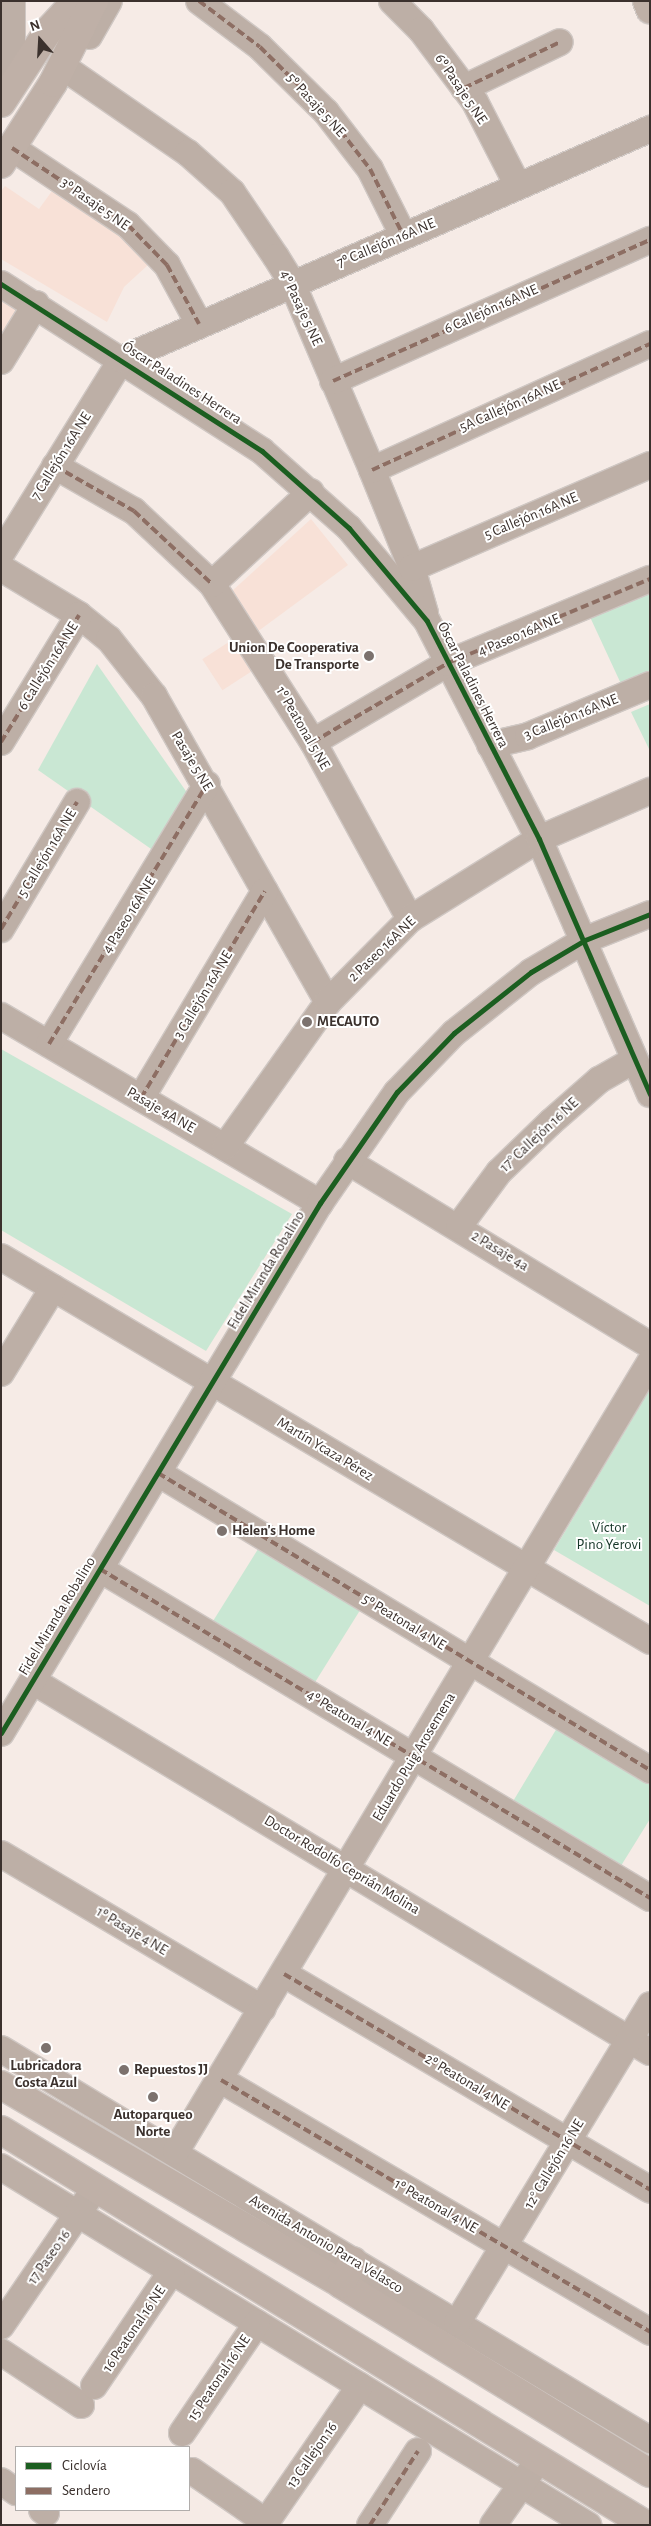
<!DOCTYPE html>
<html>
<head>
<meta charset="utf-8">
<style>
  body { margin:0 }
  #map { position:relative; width:651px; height:2526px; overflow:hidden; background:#f6ebe6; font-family:"Alegreya Sans",sans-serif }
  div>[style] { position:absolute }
  .built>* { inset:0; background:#f8e1d7; transform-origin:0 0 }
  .green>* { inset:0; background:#c9e7d3; transform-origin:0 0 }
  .roads { filter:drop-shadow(1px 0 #cfc7c3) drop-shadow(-1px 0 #cfc7c3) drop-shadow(0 1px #cfc7c3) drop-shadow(0 -1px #cfc7c3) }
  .minor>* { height:26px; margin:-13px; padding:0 13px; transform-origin:13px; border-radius:13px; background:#bdafa6 }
  .major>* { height:28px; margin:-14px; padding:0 14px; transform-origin:14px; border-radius:14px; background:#bfb0a7 }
  .quiet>* { height:4px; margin-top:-2px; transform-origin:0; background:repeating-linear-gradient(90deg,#8d6e63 0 8px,transparent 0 12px) }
  .cycleway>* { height:5px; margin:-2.5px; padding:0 2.5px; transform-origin:2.5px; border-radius:2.5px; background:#1b5e20 }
  .dots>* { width:14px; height:14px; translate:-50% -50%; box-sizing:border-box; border:2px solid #fff; border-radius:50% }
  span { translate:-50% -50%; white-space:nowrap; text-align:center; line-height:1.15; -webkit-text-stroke:4px #fff; paint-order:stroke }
  .street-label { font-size:15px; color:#3b312d }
  .poi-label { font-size:15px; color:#3b312d; font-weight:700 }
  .right { translate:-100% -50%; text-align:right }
  .left { translate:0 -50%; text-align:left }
  .park-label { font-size:15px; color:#173729 }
  .frame { position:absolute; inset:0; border:2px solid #3b312d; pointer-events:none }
  .legend { position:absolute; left:15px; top:2446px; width:175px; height:65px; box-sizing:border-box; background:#fff; border:1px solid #b1adab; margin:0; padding:6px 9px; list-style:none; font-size:15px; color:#3b312d }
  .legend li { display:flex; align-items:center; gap:10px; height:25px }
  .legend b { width:25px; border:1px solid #b1adab }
  .north { position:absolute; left:15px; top:15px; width:50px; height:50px; -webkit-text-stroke:4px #fff; paint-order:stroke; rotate:341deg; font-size:14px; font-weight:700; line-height:20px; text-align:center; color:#3b312d }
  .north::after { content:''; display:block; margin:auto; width:18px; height:22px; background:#3b312d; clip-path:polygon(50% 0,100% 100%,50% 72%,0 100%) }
</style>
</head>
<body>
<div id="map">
  <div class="built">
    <i style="clip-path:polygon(5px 186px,39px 209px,52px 191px,112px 225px,149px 264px,124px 287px,107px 322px,1px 259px,1px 191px)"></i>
    <i style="clip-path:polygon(1px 301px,20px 312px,1px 342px)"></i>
    <i style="clip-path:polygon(311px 519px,348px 565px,257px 632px,232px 591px)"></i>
    <i style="left:235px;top:638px;width:37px;height:39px;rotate:57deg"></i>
  </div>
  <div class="green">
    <i style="clip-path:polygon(650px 592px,650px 673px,622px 686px,590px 617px)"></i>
    <i style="clip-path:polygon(97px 664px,188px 794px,154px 851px,38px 770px)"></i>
    <i style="clip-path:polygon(650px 704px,650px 751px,631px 712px)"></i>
    <i style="clip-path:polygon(1px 1049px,292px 1214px,206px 1351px,1px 1230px)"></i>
    <i style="clip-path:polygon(650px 1389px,650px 1606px,554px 1550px)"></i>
    <i style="left:263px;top:1541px;width:119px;height:99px;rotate:32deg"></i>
    <i style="clip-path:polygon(560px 1723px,650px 1777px,650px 1819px,619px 1869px,512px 1803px)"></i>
  </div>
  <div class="roads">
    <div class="minor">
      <i style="left:199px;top:1px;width:76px;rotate:37deg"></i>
      <i style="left:260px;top:47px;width:93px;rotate:44.6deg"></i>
      <i style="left:326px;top:112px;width:72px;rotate:52.3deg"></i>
      <i style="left:370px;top:169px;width:74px;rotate:63.4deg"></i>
      <i style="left:392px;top:1px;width:41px;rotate:45deg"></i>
      <i style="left:421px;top:30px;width:90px;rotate:53.1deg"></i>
      <i style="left:475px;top:102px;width:94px;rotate:62.9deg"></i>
      <i style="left:89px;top:36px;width:40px;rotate:-60.3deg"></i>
      <i style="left:69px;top:71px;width:145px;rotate:34.6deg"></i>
      <i style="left:188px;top:153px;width:59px;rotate:41.6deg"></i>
      <i style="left:232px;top:192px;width:78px;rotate:55.9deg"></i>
      <i style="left:276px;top:257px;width:31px;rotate:58deg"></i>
      <i style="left:292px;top:283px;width:203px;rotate:66.8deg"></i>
      <i style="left:372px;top:470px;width:106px;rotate:67.8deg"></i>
      <i style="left:412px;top:568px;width:47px;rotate:73.9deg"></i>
      <i style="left:1px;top:82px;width:26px;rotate:-65deg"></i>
      <i style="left:12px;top:58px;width:57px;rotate:-90deg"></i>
      <i style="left:464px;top:88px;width:106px;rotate:-25.6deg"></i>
      <i style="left:12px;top:148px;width:139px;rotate:33.6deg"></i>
      <i style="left:128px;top:225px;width:56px;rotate:45.7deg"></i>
      <i style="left:167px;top:265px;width:67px;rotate:61.5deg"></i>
      <i style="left:1px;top:284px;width:310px;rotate:32.6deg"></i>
      <i style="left:262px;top:451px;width:116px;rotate:41.5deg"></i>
      <i style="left:349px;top:528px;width:121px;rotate:50deg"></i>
      <i style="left:427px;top:621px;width:245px;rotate:62.8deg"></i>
      <i style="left:539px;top:839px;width:278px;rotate:66.5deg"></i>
      <i style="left:1px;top:361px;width:67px;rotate:-58.4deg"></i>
      <i style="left:333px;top:381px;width:347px;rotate:-24deg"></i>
      <i style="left:55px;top:466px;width:91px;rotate:29.7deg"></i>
      <i style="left:134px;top:511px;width:107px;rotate:43.1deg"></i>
      <i style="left:212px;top:584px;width:188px;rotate:57.4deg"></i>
      <i style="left:313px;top:742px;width:202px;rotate:61.3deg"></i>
      <i style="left:372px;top:470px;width:305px;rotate:-24.4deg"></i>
      <i style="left:1px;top:554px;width:229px;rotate:-58.2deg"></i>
      <i style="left:122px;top:359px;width:576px;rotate:-23.54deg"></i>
      <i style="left:1px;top:568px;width:91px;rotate:31.1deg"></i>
      <i style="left:79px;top:615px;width:38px;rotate:39deg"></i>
      <i style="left:109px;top:639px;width:73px;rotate:51.7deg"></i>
      <i style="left:154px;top:696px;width:352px;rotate:60.4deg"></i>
      <i style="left:412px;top:568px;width:259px;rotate:-23.4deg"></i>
      <i style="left:212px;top:584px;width:135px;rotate:-42.9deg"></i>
      <i style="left:1px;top:742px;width:149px;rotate:-58.4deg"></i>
      <i style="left:313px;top:742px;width:156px;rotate:-30.3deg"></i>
      <i style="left:448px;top:663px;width:219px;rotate:-22.6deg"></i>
      <i style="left:490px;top:745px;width:39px;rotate:-13deg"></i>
      <i style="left:528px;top:736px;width:132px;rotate:-22.7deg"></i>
      <i style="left:1px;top:929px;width:148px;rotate:-59.1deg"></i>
      <i style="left:1px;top:1016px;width:370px;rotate:30.4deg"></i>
      <i style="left:49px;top:1044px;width:304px;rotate:-58.7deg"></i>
      <i style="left:141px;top:1098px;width:241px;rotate:-59.1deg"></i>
      <i style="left:225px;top:1147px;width:178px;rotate:-54.6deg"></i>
      <i style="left:328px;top:1002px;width:117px;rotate:-45.3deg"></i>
      <i style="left:410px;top:919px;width:152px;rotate:-31.8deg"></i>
      <i style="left:539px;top:839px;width:121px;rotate:-23.4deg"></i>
      <i style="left:347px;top:1161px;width:354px;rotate:31.3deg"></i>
      <i style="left:459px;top:1226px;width:67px;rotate:-53.5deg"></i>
      <i style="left:499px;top:1172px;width:72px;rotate:-43.9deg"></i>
      <i style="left:551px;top:1122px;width:64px;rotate:-41.2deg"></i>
      <i style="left:599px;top:1080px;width:40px;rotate:-29.7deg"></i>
      <i style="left:1px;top:1257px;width:754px;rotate:30.61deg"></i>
      <i style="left:1px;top:1373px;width:100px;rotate:-58.5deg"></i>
      <i style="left:158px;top:1473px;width:575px;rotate:31.12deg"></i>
      <i style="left:100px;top:1569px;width:641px;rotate:30.89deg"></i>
      <i style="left:33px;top:1681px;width:720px;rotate:31.02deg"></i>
      <i style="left:1px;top:1733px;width:619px;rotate:-58.96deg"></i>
      <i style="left:320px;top:1203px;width:135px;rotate:-55.3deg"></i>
      <i style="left:397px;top:1092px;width:82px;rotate:-46deg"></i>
      <i style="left:454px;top:1033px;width:98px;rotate:-38.4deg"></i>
      <i style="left:531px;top:972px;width:63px;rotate:-30.7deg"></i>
      <i style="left:585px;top:940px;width:70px;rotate:-21.8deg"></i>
      <i style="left:1px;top:1854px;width:304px;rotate:30.6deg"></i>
      <i style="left:284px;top:1974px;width:425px;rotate:30.5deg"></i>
      <i style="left:1px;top:2049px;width:758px;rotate:31.07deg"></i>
      <i style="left:221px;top:2080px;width:498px;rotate:30.4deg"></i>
      <i style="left:176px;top:2151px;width:920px;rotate:-59deg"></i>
      <i style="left:1px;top:2167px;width:688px;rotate:31.38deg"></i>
      <i style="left:457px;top:2323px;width:372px;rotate:-58.7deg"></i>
      <i style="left:1px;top:2326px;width:154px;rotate:-55.6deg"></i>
      <i style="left:1px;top:2352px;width:96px;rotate:33.5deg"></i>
      <i style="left:94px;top:2386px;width:139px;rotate:-55.9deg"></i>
      <i style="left:182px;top:2433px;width:133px;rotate:-55.7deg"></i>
      <i style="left:192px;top:2471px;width:90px;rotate:34.6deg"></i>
      <i style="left:1px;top:2481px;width:19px;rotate:36deg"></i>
      <i style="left:42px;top:2510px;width:5px;rotate:37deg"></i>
      <i style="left:264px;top:2525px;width:169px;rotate:-55.4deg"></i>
      <i style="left:370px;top:2525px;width:88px;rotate:-57deg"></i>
      <i style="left:493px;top:2525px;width:66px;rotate:-54.9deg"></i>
    </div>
    <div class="major">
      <i style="left:647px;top:1px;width:9px;rotate:69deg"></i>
      <i style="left:1px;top:103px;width:87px;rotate:-56.7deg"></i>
      <i style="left:49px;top:30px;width:40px;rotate:-47deg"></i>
      <i style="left:1px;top:164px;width:96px;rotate:-57.3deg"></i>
      <i style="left:53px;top:83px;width:92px;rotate:-63.4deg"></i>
      <i style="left:1px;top:2085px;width:394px;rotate:30.3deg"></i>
      <i style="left:341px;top:2284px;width:362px;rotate:31.5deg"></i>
      <i style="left:1px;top:2130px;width:756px;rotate:31.48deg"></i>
      <i style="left:341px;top:2284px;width:26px;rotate:-62deg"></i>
    </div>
  </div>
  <div class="quiet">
    <i style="left:199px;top:1px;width:76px;rotate:37deg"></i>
    <i style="left:260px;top:47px;width:93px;rotate:44.6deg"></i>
    <i style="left:326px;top:112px;width:72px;rotate:52.3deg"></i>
    <i style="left:370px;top:169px;width:74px;rotate:63.4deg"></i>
    <i style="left:464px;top:88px;width:106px;rotate:-25.6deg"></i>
    <i style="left:12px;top:148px;width:139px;rotate:33.6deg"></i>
    <i style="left:128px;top:225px;width:56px;rotate:45.7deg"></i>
    <i style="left:167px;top:265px;width:67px;rotate:61.5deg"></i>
    <i style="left:333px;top:381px;width:347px;rotate:-24deg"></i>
    <i style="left:55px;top:466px;width:91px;rotate:29.7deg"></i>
    <i style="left:134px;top:511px;width:107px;rotate:43.1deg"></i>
    <i style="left:372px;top:470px;width:305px;rotate:-24.4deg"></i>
    <i style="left:1px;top:742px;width:149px;rotate:-58.4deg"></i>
    <i style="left:313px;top:742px;width:156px;rotate:-30.3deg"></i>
    <i style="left:448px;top:663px;width:219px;rotate:-22.6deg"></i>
    <i style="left:1px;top:929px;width:148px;rotate:-59.1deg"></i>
    <i style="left:49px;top:1044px;width:304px;rotate:-58.7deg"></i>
    <i style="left:141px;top:1098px;width:241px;rotate:-59.1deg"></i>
    <i style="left:158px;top:1473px;width:575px;rotate:31.12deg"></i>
    <i style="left:100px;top:1569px;width:641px;rotate:30.89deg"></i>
    <i style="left:284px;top:1974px;width:425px;rotate:30.5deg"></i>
    <i style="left:221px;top:2080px;width:498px;rotate:30.4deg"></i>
    <i style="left:370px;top:2525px;width:88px;rotate:-57deg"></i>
  </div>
  <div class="cycleway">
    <i style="left:1px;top:284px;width:310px;rotate:32.6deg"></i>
    <i style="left:262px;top:451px;width:116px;rotate:41.5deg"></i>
    <i style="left:349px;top:528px;width:121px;rotate:50deg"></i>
    <i style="left:427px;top:621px;width:245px;rotate:62.8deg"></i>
    <i style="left:539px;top:839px;width:278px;rotate:66.5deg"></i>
    <i style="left:1px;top:1733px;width:619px;rotate:-58.96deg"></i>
    <i style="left:320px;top:1203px;width:135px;rotate:-55.3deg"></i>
    <i style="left:397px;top:1092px;width:82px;rotate:-46deg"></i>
    <i style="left:454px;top:1033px;width:98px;rotate:-38.4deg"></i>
    <i style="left:531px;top:972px;width:63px;rotate:-30.7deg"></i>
    <i style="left:585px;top:940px;width:70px;rotate:-21.8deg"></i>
  </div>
  <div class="dots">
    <i style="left:369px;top:656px;background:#7c726e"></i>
    <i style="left:307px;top:1022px;background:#7c726e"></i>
    <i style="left:222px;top:1531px;background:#7c726e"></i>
    <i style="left:46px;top:2048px;background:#7c726e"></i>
    <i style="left:124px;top:2070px;background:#7c726e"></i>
    <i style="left:153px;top:2097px;background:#7c726e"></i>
  </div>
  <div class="street-label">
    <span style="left:461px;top:89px;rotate:56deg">6º Pasaje 5 NE</span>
    <span style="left:316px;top:105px;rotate:48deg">5º Pasaje 5 NE</span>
    <span style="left:95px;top:204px;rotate:35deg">3º Pasaje 5 NE</span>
    <span style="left:386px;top:243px;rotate:-23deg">7º Callejón 16A NE</span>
    <span style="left:301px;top:308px;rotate:65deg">4º Pasaje 5 NE</span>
    <span style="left:491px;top:309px;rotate:-24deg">6 Callejón 16A NE</span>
    <span style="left:182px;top:383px;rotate:33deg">Óscar Paladines Herrera</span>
    <span style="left:510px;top:406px;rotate:-24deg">5A Callejón 16A NE</span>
    <span style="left:61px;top:456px;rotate:-58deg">7 Callejón 16A NE</span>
    <span style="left:531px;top:516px;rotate:-23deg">5 Callejón 16A NE</span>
    <span style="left:519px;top:635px;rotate:-23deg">4 Paseo 16A NE</span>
    <span style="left:48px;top:666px;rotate:-58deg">6 Callejón 16A NE</span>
    <span style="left:473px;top:685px;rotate:63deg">Óscar Paladines Herrera</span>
    <span style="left:571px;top:717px;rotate:-22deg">3 Callejón 16A NE</span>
    <span style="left:303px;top:728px;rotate:60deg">1º Peatonal 5 NE</span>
    <span style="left:192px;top:761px;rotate:59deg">Pasaje 5 NE</span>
    <span style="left:47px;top:853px;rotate:-59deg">5 Callejón 16A NE</span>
    <span style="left:129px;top:915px;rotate:-58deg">4 Paseo 16A NE</span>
    <span style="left:382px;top:949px;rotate:-44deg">2 Paseo 16A NE</span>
    <span style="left:203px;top:995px;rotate:-59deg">3 Callejón 16A NE</span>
    <span style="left:161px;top:1110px;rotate:30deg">Pasaje 4A NE</span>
    <span style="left:539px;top:1135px;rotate:-43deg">17° Callejón 16 NE</span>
    <span style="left:500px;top:1251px;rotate:31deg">2 Pasaje 4a</span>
    <span style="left:266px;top:1270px;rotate:-59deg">Fidel Miranda Robalino</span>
    <span style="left:325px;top:1449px;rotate:31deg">Martín Ycaza Pérez</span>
    <span style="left:57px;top:1616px;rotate:-59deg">Fidel Miranda Robalino</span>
    <span style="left:404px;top:1622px;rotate:31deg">5º Peatonal 4 NE</span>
    <span style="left:349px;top:1718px;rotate:31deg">4º Peatonal 4 NE</span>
    <span style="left:414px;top:1757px;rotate:-59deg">Eduardo Puig Arosemena</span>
    <span style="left:342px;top:1865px;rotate:31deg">Doctor Rodolfo Ceprián Molina</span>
    <span style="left:132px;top:1931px;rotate:31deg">1º Pasaje 4 NE</span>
    <span style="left:467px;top:2082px;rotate:31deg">2º Peatonal 4 NE</span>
    <span style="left:554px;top:2164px;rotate:-59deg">12° Callejón 16 NE</span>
    <span style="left:436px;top:2206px;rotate:30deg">1º Peatonal 4 NE</span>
    <span style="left:326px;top:2244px;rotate:31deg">Avenida Antonio Parra Velasco</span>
    <span style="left:49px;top:2257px;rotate:-55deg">17 Paseo 16</span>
    <span style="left:134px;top:2329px;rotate:-56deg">16 Peatonal 16 NE</span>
    <span style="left:219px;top:2378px;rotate:-56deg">15 Peatonal 16 NE</span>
    <span style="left:312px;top:2455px;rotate:-55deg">13 Callejon 16</span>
  </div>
  <div class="poi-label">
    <span class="right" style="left:359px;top:656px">Union De Cooperativa<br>De Transporte</span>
    <span class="left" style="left:317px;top:1022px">MECAUTO</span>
    <span class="left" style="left:232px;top:1531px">Helen's Home</span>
    <span style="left:46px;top:2074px">Lubricadora<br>Costa Azul</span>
    <span class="left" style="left:134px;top:2070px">Repuestos JJ</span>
    <span style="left:153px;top:2123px">Autoparqueo<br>Norte</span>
  </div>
  <div class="park-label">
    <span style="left:609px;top:1536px">Víctor<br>Pino Yerovi</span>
  </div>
  <div class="frame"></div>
  <ul class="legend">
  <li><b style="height:6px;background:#1b5e20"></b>Ciclovía</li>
  <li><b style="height:6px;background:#8d6e63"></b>Sendero</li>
  </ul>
  <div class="north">N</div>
</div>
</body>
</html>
